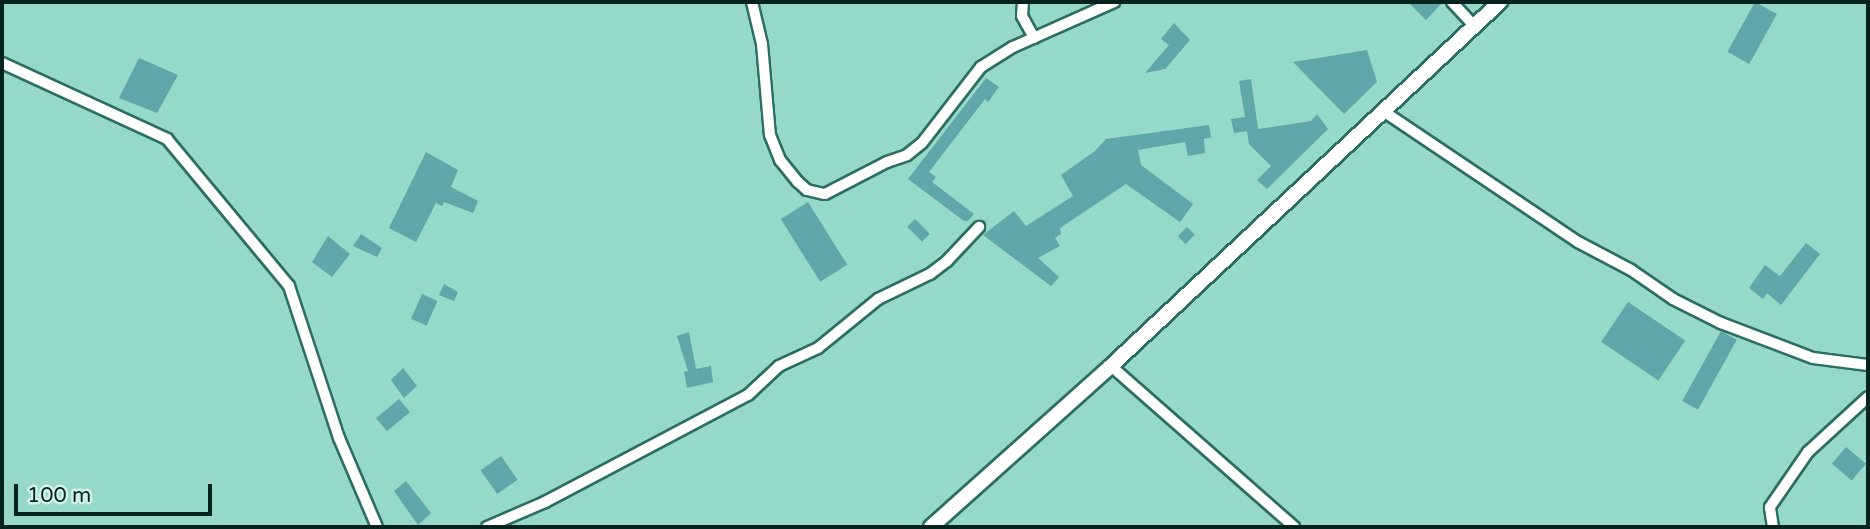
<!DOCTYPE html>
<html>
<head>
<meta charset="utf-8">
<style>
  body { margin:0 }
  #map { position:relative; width:1870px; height:529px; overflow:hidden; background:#96d8c9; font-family:"Varela Round",sans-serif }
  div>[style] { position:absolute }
  .building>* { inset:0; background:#61a6a9; transform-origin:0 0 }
  .roads { filter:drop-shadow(2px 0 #2c6e61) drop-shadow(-2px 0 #2c6e61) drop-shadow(0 2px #2c6e61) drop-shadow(0 -2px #2c6e61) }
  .street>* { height:10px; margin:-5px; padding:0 5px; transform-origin:5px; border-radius:5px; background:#fff }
  .secondary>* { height:14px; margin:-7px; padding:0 7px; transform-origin:7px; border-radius:7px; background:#fff }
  span { translate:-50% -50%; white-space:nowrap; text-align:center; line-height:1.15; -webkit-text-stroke:6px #d1f1e9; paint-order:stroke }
  .frame { position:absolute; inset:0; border:4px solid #07231e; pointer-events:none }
  .scale { position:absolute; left:14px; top:484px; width:198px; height:32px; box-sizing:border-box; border:4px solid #07231e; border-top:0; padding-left:9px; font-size:21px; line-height:24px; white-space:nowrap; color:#07231e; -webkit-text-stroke:5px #d1f1e9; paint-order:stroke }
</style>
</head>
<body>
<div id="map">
  <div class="building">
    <i style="clip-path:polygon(1408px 2px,1443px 2px,1426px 20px)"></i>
    <i style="left:1755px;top:2px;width:25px;height:57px;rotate:29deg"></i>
    <i style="clip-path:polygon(1174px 23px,1190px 40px,1165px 69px,1145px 73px,1169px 45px,1161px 39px)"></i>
    <i style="clip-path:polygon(1367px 50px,1377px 82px,1344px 114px,1293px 62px)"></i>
    <i style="clip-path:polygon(139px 58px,178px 75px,157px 113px,119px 98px)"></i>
    <i style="clip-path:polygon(986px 78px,999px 87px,988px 102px,985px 99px,929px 172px,936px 177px,932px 182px,974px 214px,968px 221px,964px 221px,908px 179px)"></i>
    <i style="clip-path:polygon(1251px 79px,1258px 129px,1311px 121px,1317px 114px,1328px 129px,1267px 189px,1257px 180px,1271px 166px,1249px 144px,1247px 131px,1234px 133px,1231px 119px,1245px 117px,1239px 81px)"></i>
    <i style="clip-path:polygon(1209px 125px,1211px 137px,1204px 139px,1205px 153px,1188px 156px,1185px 142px,1138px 150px,1141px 165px,1193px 204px,1180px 222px,1126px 184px,1060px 228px,1061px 234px,1055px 238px,1060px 246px,1038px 258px,1059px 277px,1051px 286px,983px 235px,1014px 211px,1026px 226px,1073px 196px,1061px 175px,1095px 151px,1106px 139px)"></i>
    <i style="clip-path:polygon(426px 152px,458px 170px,451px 187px,478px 201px,473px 213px,444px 202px,442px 206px,436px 203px,416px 242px,389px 228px)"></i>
    <i style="left:808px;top:202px;width:74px;height:32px;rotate:58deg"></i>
    <i style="left:915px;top:219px;width:21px;height:11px;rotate:45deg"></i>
    <i style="left:1187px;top:227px;width:11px;height:13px;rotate:45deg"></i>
    <i style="clip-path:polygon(361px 234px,382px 248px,377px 257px,353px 246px)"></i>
    <i style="clip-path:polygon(328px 236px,350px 254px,332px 277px,312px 262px)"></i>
    <i style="clip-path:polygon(1806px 243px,1820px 254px,1781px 305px,1767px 293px,1763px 299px,1749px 288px,1765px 265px,1780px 276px)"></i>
    <i style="clip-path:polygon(444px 284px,458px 292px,454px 301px,439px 295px)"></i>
    <i style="left:422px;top:294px;width:17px;height:27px;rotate:24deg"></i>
    <i style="left:1628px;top:302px;width:69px;height:48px;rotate:34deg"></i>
    <i style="left:1721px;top:331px;width:18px;height:80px;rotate:29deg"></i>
    <i style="clip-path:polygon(689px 332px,696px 369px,711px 366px,713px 382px,687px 388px,684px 372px,688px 371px,677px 336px)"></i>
    <i style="clip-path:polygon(403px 368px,417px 386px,404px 398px,391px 380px)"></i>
    <i style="left:399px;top:399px;width:17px;height:30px;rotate:50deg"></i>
    <i style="left:1846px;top:447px;width:26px;height:22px;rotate:40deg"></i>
    <i style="left:501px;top:456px;width:29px;height:25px;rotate:55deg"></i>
    <i style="clip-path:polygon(406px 481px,431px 513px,418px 525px,394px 491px)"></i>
  </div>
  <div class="roads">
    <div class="street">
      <i style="left:752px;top:2px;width:43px;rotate:76.6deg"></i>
      <i style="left:762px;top:44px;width:91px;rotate:85deg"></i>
      <i style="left:770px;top:135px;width:27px;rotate:68deg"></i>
      <i style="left:780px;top:160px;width:28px;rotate:51deg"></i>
      <i style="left:798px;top:182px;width:12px;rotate:42deg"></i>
      <i style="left:807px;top:190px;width:18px;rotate:13deg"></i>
      <i style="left:825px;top:194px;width:70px;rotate:-27.3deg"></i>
      <i style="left:887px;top:162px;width:21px;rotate:-19deg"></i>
      <i style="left:907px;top:155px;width:19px;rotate:-39deg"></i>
      <i style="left:922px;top:143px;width:96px;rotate:-52.2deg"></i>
      <i style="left:981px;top:67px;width:38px;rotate:-32deg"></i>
      <i style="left:1013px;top:47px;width:111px;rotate:-24deg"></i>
      <i style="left:1023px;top:2px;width:14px;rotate:94deg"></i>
      <i style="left:1022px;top:16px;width:25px;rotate:61deg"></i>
      <i style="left:1452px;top:2px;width:33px;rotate:47deg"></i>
      <i style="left:2px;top:63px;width:182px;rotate:24.7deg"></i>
      <i style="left:167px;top:139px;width:191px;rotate:50.3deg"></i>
      <i style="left:289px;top:286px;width:160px;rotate:71.8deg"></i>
      <i style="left:339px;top:438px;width:97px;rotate:66.9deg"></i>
      <i style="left:1383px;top:111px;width:235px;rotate:33.9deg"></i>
      <i style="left:1578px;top:242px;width:60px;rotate:27.8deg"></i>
      <i style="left:1631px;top:270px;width:51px;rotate:34.6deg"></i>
      <i style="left:1673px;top:299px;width:54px;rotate:26.6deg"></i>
      <i style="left:1721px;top:323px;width:98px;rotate:20.8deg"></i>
      <i style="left:1813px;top:358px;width:55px;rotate:7.3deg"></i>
      <i style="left:1111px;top:366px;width:244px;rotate:41.3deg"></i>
      <i style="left:487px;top:527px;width:63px;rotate:-23.3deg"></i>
      <i style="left:545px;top:502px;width:229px;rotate:-27.8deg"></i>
      <i style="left:748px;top:395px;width:42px;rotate:-43.1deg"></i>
      <i style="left:779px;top:366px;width:43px;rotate:-24.8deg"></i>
      <i style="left:818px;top:348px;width:77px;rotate:-39.2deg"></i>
      <i style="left:878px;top:299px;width:58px;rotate:-25.7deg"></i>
      <i style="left:930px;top:274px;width:21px;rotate:-37deg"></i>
      <i style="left:947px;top:261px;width:47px;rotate:-46.7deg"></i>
      <i style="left:1773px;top:527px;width:20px;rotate:-99deg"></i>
      <i style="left:1770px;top:507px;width:67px;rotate:-55.4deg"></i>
      <i style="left:1808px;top:452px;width:81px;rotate:-42.5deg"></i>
    </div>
    <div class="secondary">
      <i style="left:931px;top:527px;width:241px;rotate:-41.8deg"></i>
      <i style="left:1111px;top:366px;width:533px;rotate:-43.1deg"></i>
    </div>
  </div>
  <div class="frame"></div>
  <div class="scale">100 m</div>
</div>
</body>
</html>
